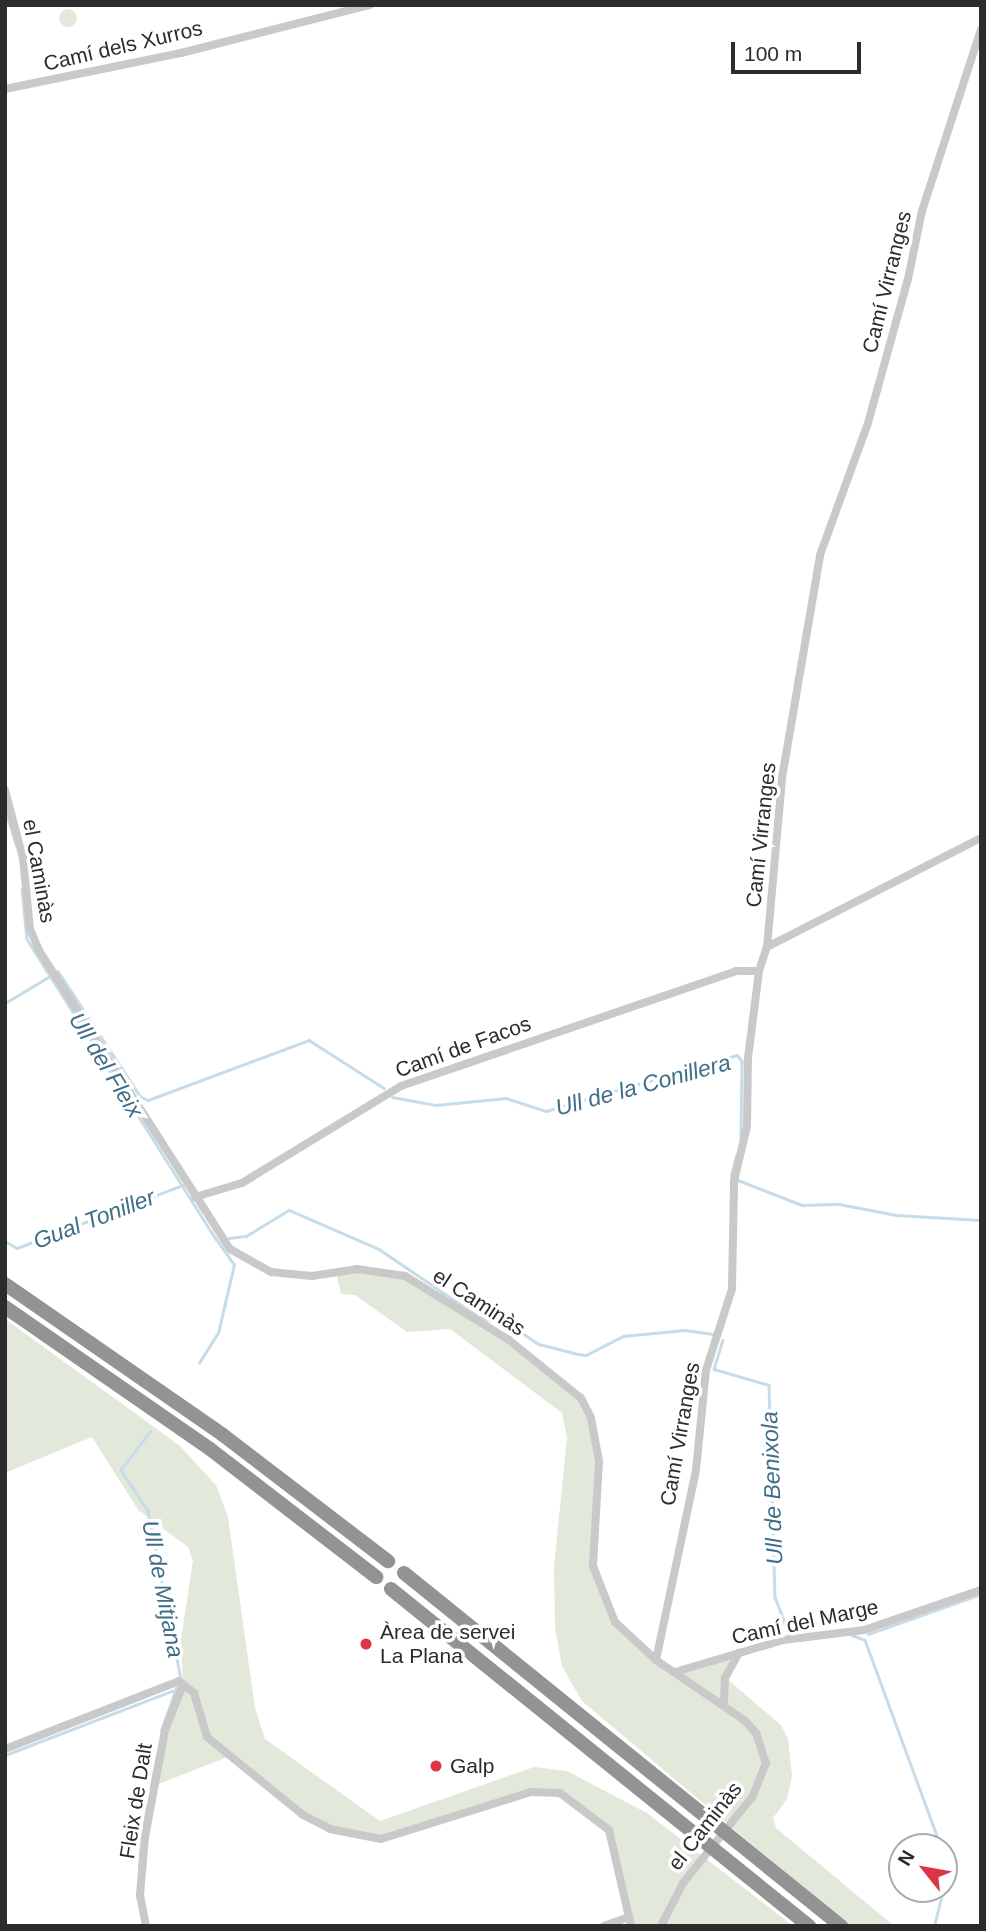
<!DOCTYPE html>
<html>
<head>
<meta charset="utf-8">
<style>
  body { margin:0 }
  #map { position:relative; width:986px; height:1931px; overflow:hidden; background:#fff; font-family:Arial,sans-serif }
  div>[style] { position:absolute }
  .green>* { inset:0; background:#e3e9da }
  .round { border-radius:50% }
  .stream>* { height:2.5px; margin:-1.25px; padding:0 1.25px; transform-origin:1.25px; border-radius:1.25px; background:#c6dce9 }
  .street>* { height:8px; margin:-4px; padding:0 4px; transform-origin:4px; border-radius:4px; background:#c9c9c9 }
  .highway>* { height:14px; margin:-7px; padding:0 7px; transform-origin:7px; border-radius:7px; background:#939393 }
  .dots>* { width:19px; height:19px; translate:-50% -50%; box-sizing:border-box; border:4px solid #fff; border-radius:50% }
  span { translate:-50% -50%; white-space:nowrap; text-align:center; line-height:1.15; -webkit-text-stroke:7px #fff; paint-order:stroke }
  .street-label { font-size:21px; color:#2c2c2c }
  .poi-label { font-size:21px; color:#2c2c2c }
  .left { translate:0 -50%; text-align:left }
  .water-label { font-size:23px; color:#3e6e8a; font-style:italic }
  .frame { position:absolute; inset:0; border:7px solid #2c2c2c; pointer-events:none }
  .north { position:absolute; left:888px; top:1833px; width:70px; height:70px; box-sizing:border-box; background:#fff; border:2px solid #ababab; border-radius:50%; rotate:301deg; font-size:19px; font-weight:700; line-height:28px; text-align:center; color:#2c2c2c }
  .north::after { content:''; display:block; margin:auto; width:24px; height:32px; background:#dc3545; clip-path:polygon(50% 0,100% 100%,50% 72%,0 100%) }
  .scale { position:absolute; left:731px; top:42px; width:130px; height:32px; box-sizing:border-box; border:4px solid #2c2c2c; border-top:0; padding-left:9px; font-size:21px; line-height:24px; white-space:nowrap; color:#2c2c2c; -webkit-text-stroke:5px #fff; paint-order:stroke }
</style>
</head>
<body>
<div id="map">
  <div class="green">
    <i class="round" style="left:59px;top:9px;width:18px;height:18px"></i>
    <i style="clip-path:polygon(357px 1269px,405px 1277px,508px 1341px,580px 1399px,596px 1440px,593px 1566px,615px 1622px,675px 1673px,738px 1654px,726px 1678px,781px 1725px,788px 1739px,792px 1776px,787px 1799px,773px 1818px,776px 1828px,894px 1926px,850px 1926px,730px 1826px,762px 1779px,729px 1825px,582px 1701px,562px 1666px,555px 1628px,554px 1566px,567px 1438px,562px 1413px,450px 1329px,407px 1332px,355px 1295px,341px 1294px,336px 1272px)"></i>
    <i style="clip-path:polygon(5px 1319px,179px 1445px,216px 1485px,228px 1517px,255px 1708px,265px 1739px,380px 1821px,534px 1767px,567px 1771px,647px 1813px,793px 1926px,632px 1926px,610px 1830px,549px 1789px,388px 1837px,318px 1824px,230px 1756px,156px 1785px,166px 1730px,183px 1686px,181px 1639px,193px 1561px,188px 1547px,138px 1510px,92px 1437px,5px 1473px)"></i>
  </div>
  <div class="stream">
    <i style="left:5px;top:808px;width:39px;rotate:73deg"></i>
    <i style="left:22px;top:889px;width:50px;rotate:84.3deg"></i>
    <i style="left:27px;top:939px;width:355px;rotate:57.8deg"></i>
    <i style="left:58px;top:971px;width:149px;rotate:56.7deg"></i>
    <i style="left:140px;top:1096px;width:9px;rotate:27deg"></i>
    <i style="left:148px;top:1100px;width:172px;rotate:-20.4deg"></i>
    <i style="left:309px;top:1040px;width:89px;rotate:32.6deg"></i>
    <i style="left:5px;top:1003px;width:52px;rotate:-31deg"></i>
    <i style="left:392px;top:1097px;width:45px;rotate:10.3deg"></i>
    <i style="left:436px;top:1105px;width:70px;rotate:-5.7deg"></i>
    <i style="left:506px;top:1098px;width:42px;rotate:18deg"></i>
    <i style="left:546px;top:1111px;width:199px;rotate:-16.3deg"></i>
    <i style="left:737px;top:1055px;width:8px;rotate:50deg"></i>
    <i style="left:742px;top:1061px;width:75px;rotate:90.8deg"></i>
    <i style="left:731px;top:1175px;width:20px;rotate:-75deg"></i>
    <i style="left:738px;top:1180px;width:69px;rotate:21.3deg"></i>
    <i style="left:802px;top:1205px;width:37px;rotate:-2deg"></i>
    <i style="left:839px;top:1204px;width:58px;rotate:10.9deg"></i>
    <i style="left:896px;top:1215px;width:85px;rotate:3.4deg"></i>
    <i style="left:229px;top:1238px;width:17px;rotate:-7deg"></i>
    <i style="left:246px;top:1236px;width:50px;rotate:-31.2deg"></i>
    <i style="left:289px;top:1210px;width:98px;rotate:23.4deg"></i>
    <i style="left:379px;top:1249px;width:121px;rotate:34.2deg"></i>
    <i style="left:479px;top:1317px;width:38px;rotate:17deg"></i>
    <i style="left:515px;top:1328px;width:29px;rotate:34deg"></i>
    <i style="left:539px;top:1344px;width:40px;rotate:14.4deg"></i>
    <i style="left:578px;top:1354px;width:8px;rotate:7deg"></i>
    <i style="left:586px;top:1355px;width:42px;rotate:-27.2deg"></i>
    <i style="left:623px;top:1336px;width:62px;rotate:-5.5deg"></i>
    <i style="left:685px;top:1330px;width:30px;rotate:8deg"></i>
    <i style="left:5px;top:1241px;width:14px;rotate:30deg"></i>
    <i style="left:17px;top:1248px;width:178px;rotate:-20.8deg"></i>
    <i style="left:723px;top:1340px;width:30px;rotate:107deg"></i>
    <i style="left:714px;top:1369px;width:57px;rotate:16.2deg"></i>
    <i style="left:769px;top:1385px;width:212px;rotate:88.4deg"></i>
    <i style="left:775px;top:1597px;width:40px;rotate:69deg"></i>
    <i style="left:199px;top:1363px;width:36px;rotate:-58deg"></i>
    <i style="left:218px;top:1333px;width:70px;rotate:-76.8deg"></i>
    <i style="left:234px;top:1265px;width:39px;rotate:-125deg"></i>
    <i style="left:151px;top:1431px;width:49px;rotate:127.6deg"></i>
    <i style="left:121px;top:1470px;width:49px;rotate:56.6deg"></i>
    <i style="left:148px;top:1511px;width:171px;rotate:78.9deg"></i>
    <i style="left:868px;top:1634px;width:120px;rotate:-19.5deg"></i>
    <i style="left:852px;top:1635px;width:14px;rotate:21deg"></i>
    <i style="left:865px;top:1640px;width:221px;rotate:69.8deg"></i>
    <i style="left:161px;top:1731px;width:46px;rotate:-70.8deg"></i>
    <i style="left:5px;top:1755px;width:179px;rotate:-21deg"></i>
    <i style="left:151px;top:1786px;width:32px;rotate:-79deg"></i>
    <i style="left:144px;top:1824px;width:18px;rotate:-81deg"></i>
    <i style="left:944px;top:1855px;width:28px;rotate:90deg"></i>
    <i style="left:139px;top:1868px;width:24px;rotate:-85deg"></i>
    <i style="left:934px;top:1926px;width:38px;rotate:-76deg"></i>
  </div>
  <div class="street">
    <i style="left:5px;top:89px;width:180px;rotate:-11.6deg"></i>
    <i style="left:181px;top:53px;width:195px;rotate:-14.3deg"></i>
    <i style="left:5px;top:790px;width:70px;rotate:75.2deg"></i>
    <i style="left:23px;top:858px;width:71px;rotate:84.4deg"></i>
    <i style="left:30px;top:929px;width:25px;rotate:67deg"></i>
    <i style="left:40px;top:952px;width:353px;rotate:57.4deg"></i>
    <i style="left:230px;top:1249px;width:47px;rotate:29.3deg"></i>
    <i style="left:271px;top:1272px;width:41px;rotate:5.6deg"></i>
    <i style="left:312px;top:1276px;width:46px;rotate:-8.8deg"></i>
    <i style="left:357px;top:1269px;width:49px;rotate:8.3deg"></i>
    <i style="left:405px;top:1276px;width:122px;rotate:31.6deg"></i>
    <i style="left:509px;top:1340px;width:92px;rotate:38.9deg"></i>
    <i style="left:581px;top:1398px;width:22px;rotate:63deg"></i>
    <i style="left:591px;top:1418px;width:44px;rotate:79.5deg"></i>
    <i style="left:599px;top:1461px;width:105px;rotate:93.3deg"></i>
    <i style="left:593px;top:1566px;width:60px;rotate:68.6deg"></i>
    <i style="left:615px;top:1622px;width:56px;rotate:42.8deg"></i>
    <i style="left:656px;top:1660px;width:107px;rotate:34.3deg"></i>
    <i style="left:744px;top:1720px;width:18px;rotate:47deg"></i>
    <i style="left:756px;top:1733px;width:32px;rotate:72deg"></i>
    <i style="left:766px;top:1763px;width:37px;rotate:112deg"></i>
    <i style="left:752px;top:1797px;width:110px;rotate:128.7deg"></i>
    <i style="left:683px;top:1883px;width:48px;rotate:117.1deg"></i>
    <i style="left:767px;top:947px;width:240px;rotate:-27deg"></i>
    <i style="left:195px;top:1197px;width:49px;rotate:-16.6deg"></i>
    <i style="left:242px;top:1183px;width:186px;rotate:-31.4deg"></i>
    <i style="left:401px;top:1086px;width:354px;rotate:-18.9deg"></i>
    <i style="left:736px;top:971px;width:23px"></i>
    <i style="left:656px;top:1660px;width:194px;rotate:-78.1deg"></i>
    <i style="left:696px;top:1470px;width:100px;rotate:-84.3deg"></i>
    <i style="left:706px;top:1370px;width:85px;rotate:-72.2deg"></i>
    <i style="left:732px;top:1289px;width:108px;rotate:-88.9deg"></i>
    <i style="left:734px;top:1181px;width:57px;rotate:-76.7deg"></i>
    <i style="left:747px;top:1126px;width:68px;rotate:-89.2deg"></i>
    <i style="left:748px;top:1058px;width:88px;rotate:-82.8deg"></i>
    <i style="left:759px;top:971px;width:25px;rotate:-72deg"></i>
    <i style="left:767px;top:947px;width:170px;rotate:-84.9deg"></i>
    <i style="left:782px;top:778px;width:226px;rotate:-80.3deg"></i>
    <i style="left:820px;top:555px;width:140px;rotate:-70deg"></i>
    <i style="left:868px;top:423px;width:149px;rotate:-74.5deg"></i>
    <i style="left:908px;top:279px;width:69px;rotate:-78.4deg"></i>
    <i style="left:922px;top:211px;width:191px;rotate:-72deg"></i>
    <i style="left:675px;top:1672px;width:113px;rotate:-16.5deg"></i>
    <i style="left:783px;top:1640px;width:82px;rotate:-7deg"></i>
    <i style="left:864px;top:1630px;width:124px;rotate:-18.9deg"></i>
    <i style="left:724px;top:1705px;width:27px;rotate:-88deg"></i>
    <i style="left:725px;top:1678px;width:29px;rotate:-61deg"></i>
    <i style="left:5px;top:1749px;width:187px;rotate:-21.3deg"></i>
    <i style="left:179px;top:1681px;width:19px;rotate:39deg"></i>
    <i style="left:194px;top:1693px;width:46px;rotate:73.5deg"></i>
    <i style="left:207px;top:1737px;width:124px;rotate:39.1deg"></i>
    <i style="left:303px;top:1815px;width:30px;rotate:27deg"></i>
    <i style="left:330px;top:1829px;width:52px;rotate:11.1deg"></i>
    <i style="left:381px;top:1839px;width:157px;rotate:-17.4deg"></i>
    <i style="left:531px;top:1792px;width:29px;rotate:2deg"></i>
    <i style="left:560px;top:1793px;width:61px;rotate:37.1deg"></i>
    <i style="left:609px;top:1830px;width:98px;rotate:77.1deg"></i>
    <i style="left:146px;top:1926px;width:32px;rotate:-101deg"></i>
    <i style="left:140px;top:1895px;width:58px;rotate:-85.1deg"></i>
    <i style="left:145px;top:1837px;width:109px;rotate:-79.4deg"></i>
    <i style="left:165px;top:1730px;width:48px;rotate:-68.2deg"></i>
    <i style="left:604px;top:1926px;width:27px;rotate:-20deg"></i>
  </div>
  <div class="highway">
    <i style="left:5px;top:1284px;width:265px;rotate:34.7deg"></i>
    <i style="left:223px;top:1435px;width:208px;rotate:37.4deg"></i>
    <i style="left:5px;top:1307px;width:249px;rotate:34.7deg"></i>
    <i style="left:210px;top:1449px;width:210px;rotate:37.6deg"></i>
    <i style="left:404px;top:1573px;width:562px;rotate:38.93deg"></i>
    <i style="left:391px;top:1589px;width:537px;rotate:38.88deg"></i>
  </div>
  <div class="dots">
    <i style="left:366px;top:1644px;background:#dc3545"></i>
    <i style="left:436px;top:1766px;background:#dc3545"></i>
  </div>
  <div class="street-label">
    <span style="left:123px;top:46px;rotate:-13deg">Camí dels Xurros</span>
    <span style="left:887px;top:282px;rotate:-76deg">Camí Virranges</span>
    <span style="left:761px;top:835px;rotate:-84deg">Camí Virranges</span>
    <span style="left:39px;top:871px;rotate:80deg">el Caminàs</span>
    <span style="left:463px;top:1047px;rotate:-20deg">Camí de Facos</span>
    <span style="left:479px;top:1302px;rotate:33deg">el Caminàs</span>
    <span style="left:680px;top:1434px;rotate:-80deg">Camí Virranges</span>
    <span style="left:805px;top:1622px;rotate:-12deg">Camí del Marge</span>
    <span style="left:136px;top:1801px;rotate:-81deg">Fleix de Dalt</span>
    <span style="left:705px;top:1826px;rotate:-52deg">el Caminàs</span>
  </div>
  <div class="poi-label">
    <span class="left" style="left:380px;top:1644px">Àrea de servei<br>La Plana</span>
    <span class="left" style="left:450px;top:1766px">Galp</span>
  </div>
  <div class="water-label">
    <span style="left:106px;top:1065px;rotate:58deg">Ull del Fleix</span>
    <span style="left:643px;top:1085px;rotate:-15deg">Ull de la Conillera</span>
    <span style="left:94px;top:1219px;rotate:-21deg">Gual Toniller</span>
    <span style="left:772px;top:1488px;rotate:-92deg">Ull de Benixola</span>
    <span style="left:163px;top:1589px;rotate:79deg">Ull de Mitjana</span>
  </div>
  <div class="frame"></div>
  <div class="north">N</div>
  <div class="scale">100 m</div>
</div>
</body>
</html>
